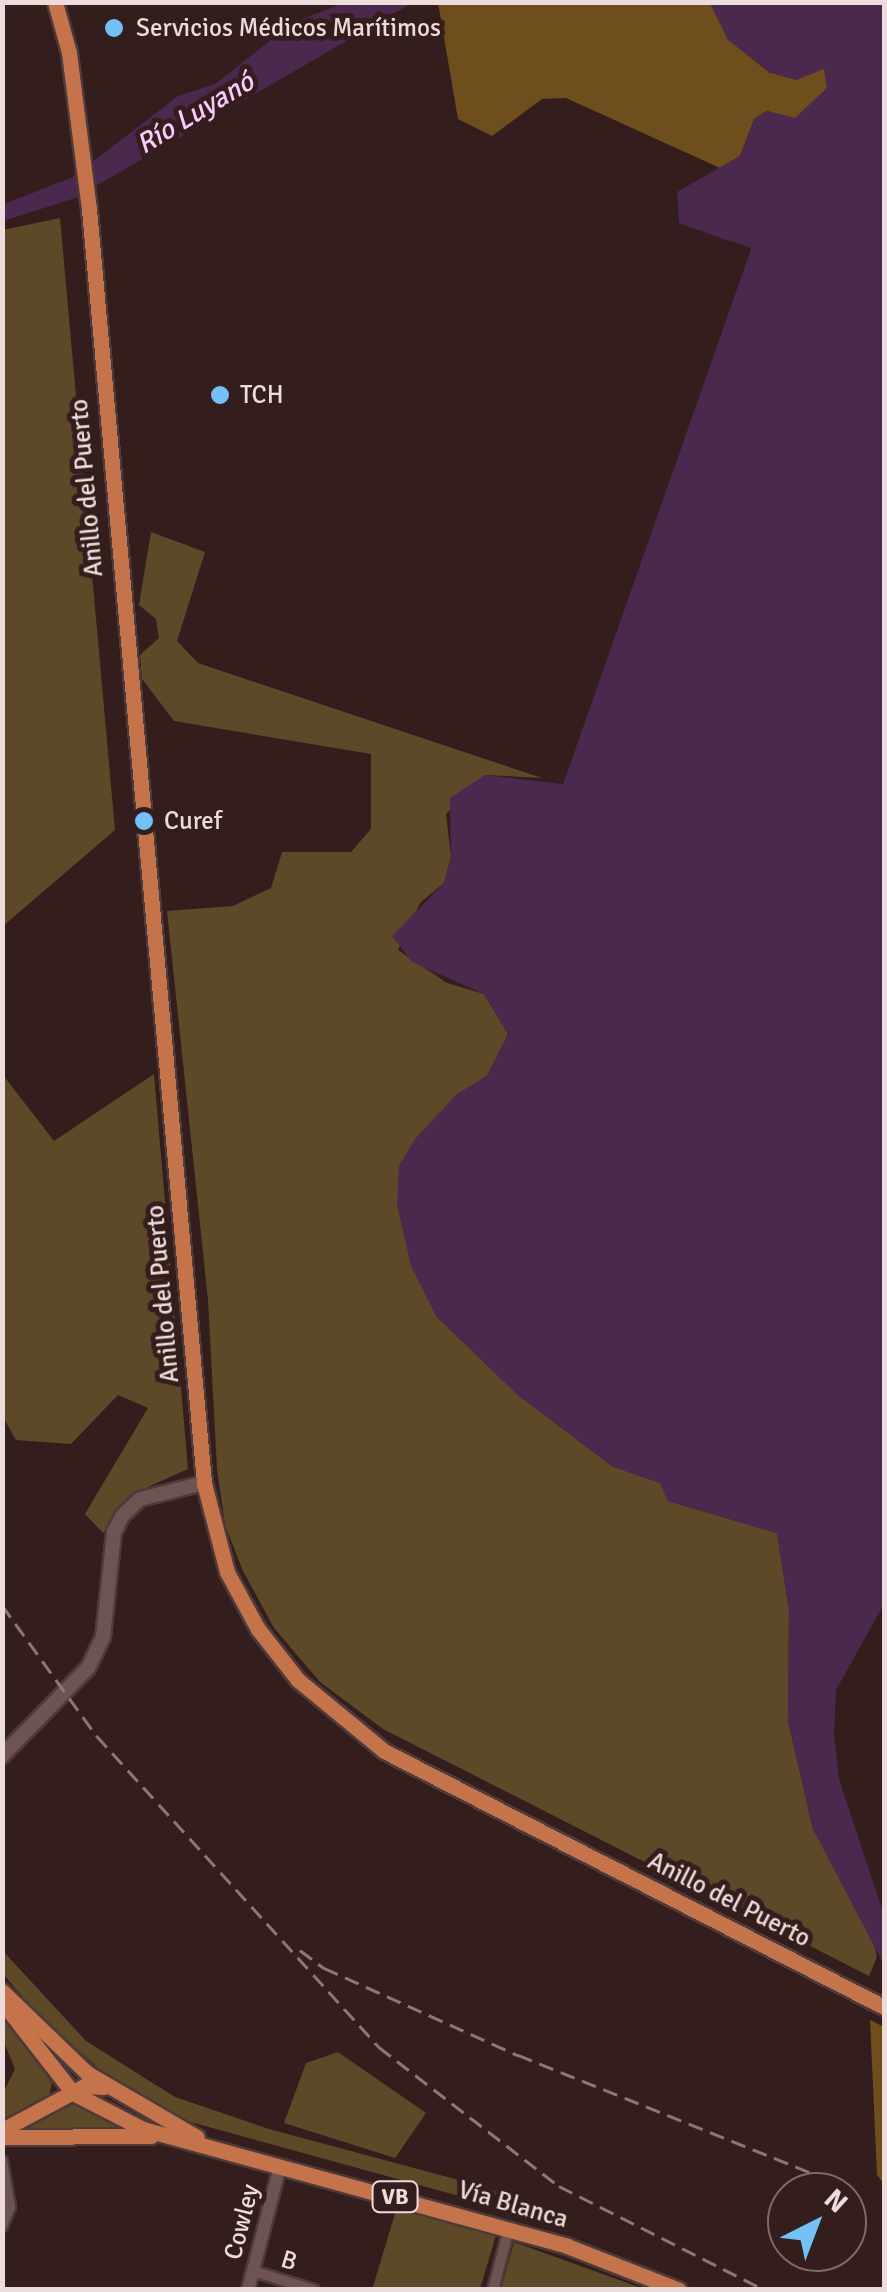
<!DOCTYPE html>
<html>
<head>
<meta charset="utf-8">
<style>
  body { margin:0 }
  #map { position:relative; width:887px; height:2292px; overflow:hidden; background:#341d1d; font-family:Signika,sans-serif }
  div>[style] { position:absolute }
  .green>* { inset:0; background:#5d4828 }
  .forest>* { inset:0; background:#6e4e1c }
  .water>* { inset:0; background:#4b284e }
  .pier>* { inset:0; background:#341d1d }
  .roads { filter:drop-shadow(2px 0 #4d3a3a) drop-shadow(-2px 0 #4d3a3a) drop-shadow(0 2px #4d3a3a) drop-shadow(0 -2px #4d3a3a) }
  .minor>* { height:10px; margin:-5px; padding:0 5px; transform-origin:5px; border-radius:5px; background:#6e5353 }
  .tertiary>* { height:12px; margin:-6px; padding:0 6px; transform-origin:6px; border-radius:6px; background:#6e5353 }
  .secondary>* { height:14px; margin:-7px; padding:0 7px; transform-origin:7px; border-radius:7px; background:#6e5353 }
  .primary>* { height:15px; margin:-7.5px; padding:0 7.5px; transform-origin:7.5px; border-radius:7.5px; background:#c4734b }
  .rail>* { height:2.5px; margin-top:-1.25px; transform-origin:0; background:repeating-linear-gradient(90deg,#8b7776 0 15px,transparent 0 23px) }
  .dots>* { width:28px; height:28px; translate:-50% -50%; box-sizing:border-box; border:5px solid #341d1d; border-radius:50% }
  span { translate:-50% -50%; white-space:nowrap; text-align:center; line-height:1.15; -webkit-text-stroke:10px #341d1d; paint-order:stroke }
  .shield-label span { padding:2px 8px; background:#341d1d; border:2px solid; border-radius:8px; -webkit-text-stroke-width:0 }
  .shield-label { font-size:22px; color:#ecdcdb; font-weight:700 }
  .poi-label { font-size:25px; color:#ecdcdb }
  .left { translate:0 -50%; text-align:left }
  .street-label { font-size:25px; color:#ecdcdb }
  .water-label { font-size:28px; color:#fbcbff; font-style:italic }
  .frame { position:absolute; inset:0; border:5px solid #ecdcdb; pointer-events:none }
  .north { position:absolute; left:767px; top:2172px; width:100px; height:100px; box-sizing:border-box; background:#341d1d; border:2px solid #7e6969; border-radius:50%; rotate:42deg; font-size:28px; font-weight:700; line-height:40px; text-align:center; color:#ecdcdb }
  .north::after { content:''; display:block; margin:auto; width:35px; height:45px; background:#73c1f6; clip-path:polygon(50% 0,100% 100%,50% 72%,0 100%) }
</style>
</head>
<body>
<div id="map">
  <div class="green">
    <i style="clip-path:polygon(60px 218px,115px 830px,3px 926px,3px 230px)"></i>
    <i style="clip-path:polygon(151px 532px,205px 552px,177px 641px,198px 663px,542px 778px,485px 775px,446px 814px,451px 857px,444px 883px,420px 903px,398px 950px,447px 983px,484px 994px,508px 1034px,487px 1076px,456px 1095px,436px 1316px,518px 1395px,612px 1466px,660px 1483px,668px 1501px,777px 1533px,789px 1610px,788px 1721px,813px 1829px,873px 1940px,877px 1957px,869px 1976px,383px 1729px,320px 1682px,274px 1628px,243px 1571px,225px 1525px,217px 1469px,208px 1300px,167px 911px,233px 906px,271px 888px,282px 852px,351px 852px,371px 829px,371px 754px,174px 721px,142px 679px,140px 655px,159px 638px,156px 619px,139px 605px)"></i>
    <i style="clip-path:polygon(154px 1074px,188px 1469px,139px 1491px,103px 1533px,85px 1514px,148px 1408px,118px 1395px,71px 1444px,16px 1440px,3px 1417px,3px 1075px,54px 1141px)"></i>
    <i style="clip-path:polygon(2px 1950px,86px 2041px,175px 2097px,269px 2129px,492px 2189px,539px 2218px,187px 2121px,112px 2080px,40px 2017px,3px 1974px)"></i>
    <i style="clip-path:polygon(2px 2012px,52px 2083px,49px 2097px,3px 2119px,3px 2093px,15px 2069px,3px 2040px)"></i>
    <i style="clip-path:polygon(338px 2052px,426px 2113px,395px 2158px,284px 2123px,306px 2063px)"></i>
    <i style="clip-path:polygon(72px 2098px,129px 2129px,11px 2133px)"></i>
    <i style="clip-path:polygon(397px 2207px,496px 2235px,480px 2289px,372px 2290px)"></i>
    <i style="clip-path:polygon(514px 2242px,644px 2289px,501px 2289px)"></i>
  </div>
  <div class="forest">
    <i style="clip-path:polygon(438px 3px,710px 3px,728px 39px,770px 73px,825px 69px,827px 88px,795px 119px,767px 111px,754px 119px,740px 156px,720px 168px,566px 98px,542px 99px,492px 136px,458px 119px)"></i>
    <i style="clip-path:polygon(870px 2020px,884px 2027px,884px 2184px,877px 2175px)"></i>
  </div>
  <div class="water">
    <i style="clip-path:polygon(343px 3px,412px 3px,75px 198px,3px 221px,2px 205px,73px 177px,178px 96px,215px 84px,291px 24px)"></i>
    <i style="clip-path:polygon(710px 3px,884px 3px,884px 1604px,836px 1690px,834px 1734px,839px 1779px,884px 1915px,884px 1965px,813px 1829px,788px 1720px,789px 1610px,777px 1533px,668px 1501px,660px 1483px,612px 1466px,518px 1395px,436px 1316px,411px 1266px,397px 1205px,399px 1166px,415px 1139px,456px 1095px,487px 1076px,508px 1034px,484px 994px,412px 962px,392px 936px,444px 883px,451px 857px,450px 798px,485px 775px,563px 784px,751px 249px,679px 223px,677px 192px,740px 156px,754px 119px,767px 111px,795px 118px,827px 88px,824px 69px,796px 80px,771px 73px,728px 40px)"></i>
  </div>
  <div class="pier">
    <i style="clip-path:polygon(729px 240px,751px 248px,563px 784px,542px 778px,560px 778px,745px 251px)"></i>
  </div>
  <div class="roads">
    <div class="minor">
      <i style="left:2px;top:2161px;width:47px;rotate:80.1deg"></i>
      <i style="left:10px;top:2207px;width:21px;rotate:113deg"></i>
      <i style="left:253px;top:2271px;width:64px;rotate:17.3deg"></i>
      <i style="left:493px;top:2290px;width:63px;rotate:-75.3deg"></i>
    </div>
    <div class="tertiary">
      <i style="left:248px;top:2290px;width:128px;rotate:-75.5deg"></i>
    </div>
    <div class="secondary">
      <i style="left:2px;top:1756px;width:123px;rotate:-45.7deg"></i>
      <i style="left:88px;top:1668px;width:34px;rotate:-64deg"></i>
      <i style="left:103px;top:1637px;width:106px;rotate:-84deg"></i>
      <i style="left:114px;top:1532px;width:18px;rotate:-63deg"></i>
      <i style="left:122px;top:1516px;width:25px;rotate:-43deg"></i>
      <i style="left:140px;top:1499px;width:66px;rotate:-14deg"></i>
    </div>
    <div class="primary">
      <i style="left:55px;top:2px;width:53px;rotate:74.6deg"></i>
      <i style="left:69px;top:53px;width:157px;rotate:82.7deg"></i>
      <i style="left:89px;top:209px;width:1279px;rotate:84.84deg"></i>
      <i style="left:204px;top:1483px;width:92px;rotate:75.5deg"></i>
      <i style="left:227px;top:1572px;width:65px;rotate:61.5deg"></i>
      <i style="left:258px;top:1629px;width:65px;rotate:51.9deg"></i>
      <i style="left:298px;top:1680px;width:112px;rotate:39.5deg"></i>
      <i style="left:384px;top:1751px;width:562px;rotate:27.11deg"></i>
      <i style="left:2px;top:1991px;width:118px;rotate:44deg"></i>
      <i style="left:87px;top:2073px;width:127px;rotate:30.2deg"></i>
      <i style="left:2px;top:2002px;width:115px;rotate:52deg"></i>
      <i style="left:73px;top:2093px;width:79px;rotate:27.2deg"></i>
      <i style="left:143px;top:2129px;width:440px;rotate:15.4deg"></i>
      <i style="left:567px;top:2246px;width:120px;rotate:21.4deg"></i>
      <i style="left:2px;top:2130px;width:93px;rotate:-28.2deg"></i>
      <i style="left:84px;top:2086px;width:20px;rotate:3deg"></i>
      <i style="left:2px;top:2137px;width:149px;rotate:-0.4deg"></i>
    </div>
  </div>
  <div class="rail">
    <i style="left:2px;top:1605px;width:162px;rotate:54.1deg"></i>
    <i style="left:97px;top:1736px;width:420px;rotate:47.8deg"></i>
    <i style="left:379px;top:2047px;width:227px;rotate:37.7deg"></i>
    <i style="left:559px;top:2186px;width:231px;rotate:26.8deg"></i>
    <i style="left:300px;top:1950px;width:30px;rotate:37deg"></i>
    <i style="left:324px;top:1968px;width:213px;rotate:24.2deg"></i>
    <i style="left:518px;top:2055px;width:327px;rotate:21.9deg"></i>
  </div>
  <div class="dots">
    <i style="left:114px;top:28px;background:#73c1f6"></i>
    <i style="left:220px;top:395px;background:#73c1f6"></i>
    <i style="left:144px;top:821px;background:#73c1f6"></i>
  </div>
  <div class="shield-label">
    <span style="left:395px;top:2197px">VB</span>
  </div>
  <div class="poi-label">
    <span class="left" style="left:136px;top:28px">Servicios Médicos Marítimos</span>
    <span class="left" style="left:240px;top:395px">TCH</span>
    <span class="left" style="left:164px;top:821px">Curef</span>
  </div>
  <div class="street-label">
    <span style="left:87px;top:488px;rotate:-95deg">Anillo del Puerto</span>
    <span style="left:163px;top:1294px;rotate:-95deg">Anillo del Puerto</span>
    <span style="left:729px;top:1900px;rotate:27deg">Anillo del Puerto</span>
    <span style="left:513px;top:2205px;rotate:16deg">Vía Blanca</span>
    <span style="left:242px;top:2222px;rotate:-76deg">Cowley</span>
    <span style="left:289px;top:2261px;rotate:17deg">B</span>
  </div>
  <div class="water-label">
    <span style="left:195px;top:113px;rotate:-31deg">Río Luyanó</span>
  </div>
  <div class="frame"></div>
  <div class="north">N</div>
</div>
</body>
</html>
